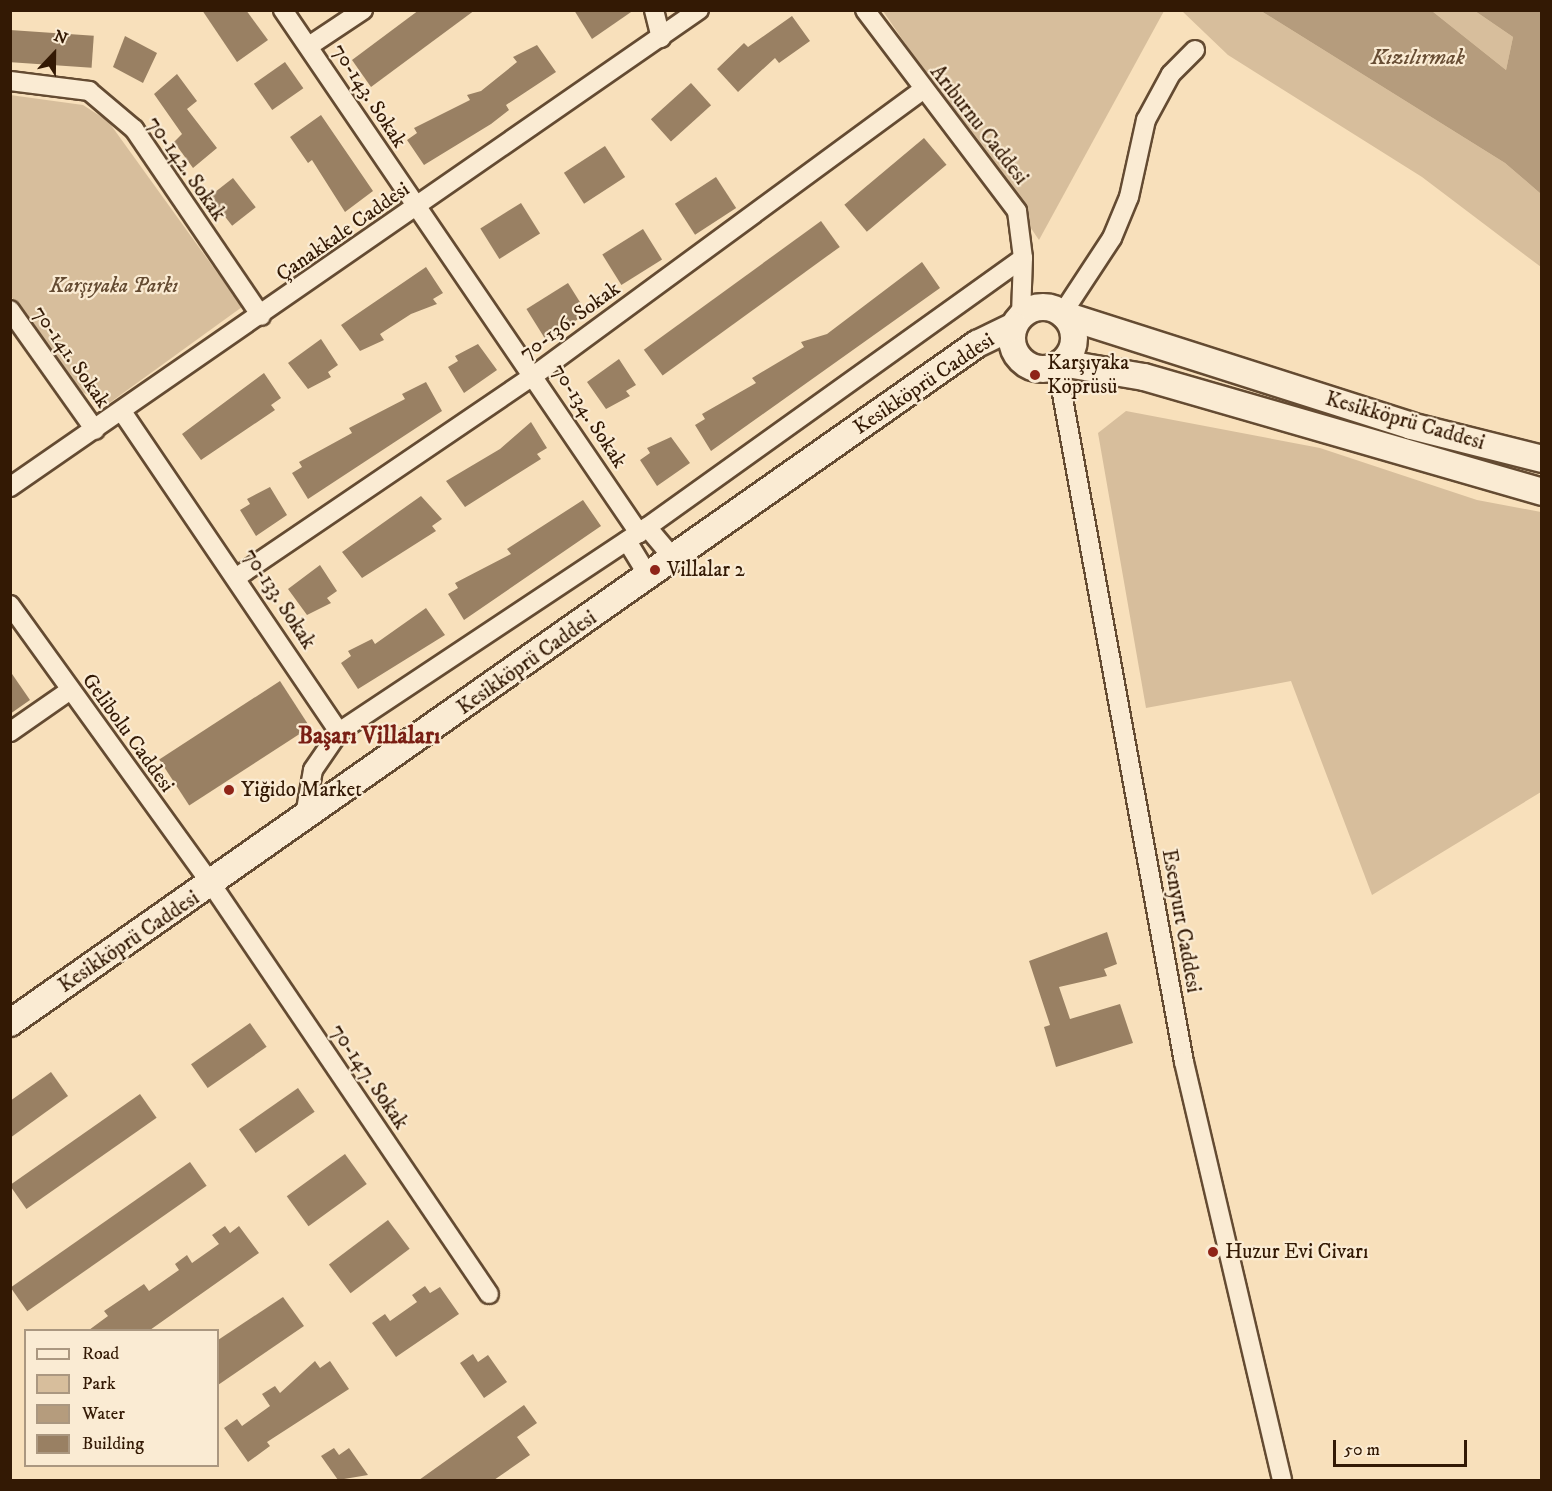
<!DOCTYPE html>
<html>
<head>
<meta charset="utf-8">
<style>
  body { margin:0 }
  #map { position:relative; width:1552px; height:1491px; overflow:hidden; background:#f8e0bb; font-family:"IM FELL DW Pica",serif }
  div>[style] { position:absolute }
  .green>* { inset:0; background:#d7be9c }
  .water>* { inset:0; background:#b59c7d }
  .building>* { inset:0; background:#998063; transform-origin:0 0 }
  .roads { filter:drop-shadow(2px 0 #644b32) drop-shadow(-2px 0 #644b32) drop-shadow(0 2px #644b32) drop-shadow(0 -2px #644b32) }
  .street>* { height:18px; margin:-9px; padding:0 9px; transform-origin:9px; border-radius:9px; background:#faebd3 }
  .secondary>* { height:26px; margin:-13px; padding:0 13px; transform-origin:13px; border-radius:13px; background:#faebd3 }
  .secondary>.ring { margin:-13px; padding:0; box-sizing:content-box; background:none; border:26px solid #faebd3; border-radius:50% }
  .dots>* { width:16px; height:16px; translate:-50% -50%; box-sizing:border-box; border:3px solid #faebd3; border-radius:50% }
  span { translate:-50% -50%; white-space:nowrap; text-align:center; line-height:1.15; -webkit-text-stroke:4.5px #faebd3; paint-order:stroke }
  .street-label { font-size:21px; color:#331904 }
  .park-label { font-size:21px; color:#644b32; font-style:italic }
  .poi-label { font-size:21px; color:#331904 }
  .left { translate:0 -50%; text-align:left }
  .water-label { font-size:22px; color:#674d34; font-style:italic }
  .quarter-label { font-size:24px; color:#7a1f14; font-weight:700 }
  .frame { position:absolute; inset:0; border:12px solid #331904; pointer-events:none }
  .legend { position:absolute; left:24px; top:1329px; width:195px; height:138px; box-sizing:border-box; background:#faebd3; border:2px solid #aa9780; margin:0; padding:8px 10px; list-style:none; font-size:18px; color:#331904 }
  .legend li { display:flex; align-items:center; gap:12px; height:30px }
  .legend b { width:30px; border:2px solid #aa9780 }
  .north { position:absolute; left:24px; top:24px; width:60px; height:60px; -webkit-text-stroke:4px #faebd3; paint-order:stroke; rotate:22deg; font-size:16px; font-weight:700; line-height:24px; text-align:center; color:#331904 }
  .north::after { content:''; display:block; margin:auto; width:21px; height:27px; background:#331904; clip-path:polygon(50% 0,100% 100%,50% 72%,0 100%) }
  .scale { position:absolute; left:1333px; top:1440px; width:134px; height:27px; box-sizing:border-box; border:3px solid #331904; border-top:0; padding-left:8px; font-size:18px; line-height:21px; white-space:nowrap; color:#331904; -webkit-text-stroke:4px #faebd3; paint-order:stroke }
</style>
</head>
<body>
<div id="map">
  <div class="green">
    <i style="clip-path:polygon(883px 11px,1164px 11px,1039px 240px)"></i>
    <i style="clip-path:polygon(1182px 11px,1261px 11px,1505px 163px,1541px 194px,1541px 267px,1422px 177px,1228px 55px)"></i>
    <i style="clip-path:polygon(1432px 11px,1475px 11px,1513px 37px,1506px 70px)"></i>
    <i style="clip-path:polygon(10px 95px,83px 105px,108px 121px,242px 307px,108px 404px,75px 389px,11px 296px)"></i>
    <i style="clip-path:polygon(1126px 411px,1320px 448px,1477px 500px,1541px 512px,1541px 792px,1372px 895px,1291px 681px,1146px 708px,1098px 433px)"></i>
  </div>
  <div class="water">
    <i style="clip-path:polygon(1261px 11px,1432px 11px,1506px 70px,1513px 37px,1475px 11px,1541px 11px,1541px 194px,1505px 163px)"></i>
  </div>
  <div class="building">
    <i style="clip-path:polygon(202px 10px,246px 10px,268px 40px,237px 62px)"></i>
    <i style="clip-path:polygon(419px 10px,475px 10px,371px 87px,352px 60px)"></i>
    <i style="clip-path:polygon(574px 10px,634px 10px,592px 39px)"></i>
    <i style="clip-path:polygon(792px 16px,810px 41px,779px 63px,775px 58px,738px 92px,717px 69px,744px 43px,748px 47px)"></i>
    <i style="left:10px;top:30px;width:84px;height:32px;rotate:4deg"></i>
    <i style="clip-path:polygon(125px 36px,157px 53px,143px 83px,113px 67px)"></i>
    <i style="clip-path:polygon(537px 45px,556px 72px,506px 105px,509px 110px,491px 124px,424px 165px,407px 140px,417px 133px,414px 128px,470px 100px,467px 95px,481px 91px,517px 62px,513px 57px)"></i>
    <i style="left:285px;top:62px;width:32px;height:38px;rotate:55deg"></i>
    <i style="clip-path:polygon(177px 74px,197px 101px,187px 109px,217px 148px,193px 168px,174px 142px,182px 134px,154px 94px)"></i>
    <i style="left:691px;top:83px;width:30px;height:54px;rotate:48deg"></i>
    <i style="clip-path:polygon(321px 115px,373px 191px,345px 212px,312px 160px,308px 163px,290px 137px)"></i>
    <i style="left:924px;top:138px;width:35px;height:104px;rotate:50deg"></i>
    <i style="left:605px;top:146px;width:37px;height:49px;rotate:57deg"></i>
    <i style="left:716px;top:177px;width:37px;height:49px;rotate:57deg"></i>
    <i style="left:233px;top:178px;width:37px;height:30px;rotate:52deg"></i>
    <i style="left:521px;top:203px;width:36px;height:48px;rotate:58deg"></i>
    <i style="left:821px;top:221px;width:32px;height:219px;rotate:54deg"></i>
    <i style="left:643px;top:229px;width:36px;height:48px;rotate:58deg"></i>
    <i style="clip-path:polygon(922px 262px,940px 288px,711px 451px,695px 425px,705px 419px,702px 414px,756px 383px,752px 378px,804px 347px,801px 342px,827px 334px)"></i>
    <i style="clip-path:polygon(426px 267px,443px 293px,433px 299px,437px 304px,411px 314px,380px 334px,384px 340px,360px 351px,341px 325px)"></i>
    <i style="left:568px;top:283px;width:36px;height:49px;rotate:58deg"></i>
    <i style="clip-path:polygon(321px 339px,338px 365px,328px 372px,331px 377px,308px 389px,288px 363px)"></i>
    <i style="clip-path:polygon(478px 344px,497px 370px,464px 393px,448px 367px,458px 361px,455px 356px)"></i>
    <i style="clip-path:polygon(619px 359px,636px 385px,626px 391px,630px 396px,606px 409px,587px 382px)"></i>
    <i style="clip-path:polygon(264px 373px,281px 398px,271px 405px,275px 410px,201px 460px,182px 434px)"></i>
    <i style="clip-path:polygon(426px 382px,442px 411px,308px 499px,292px 473px,302px 467px,299px 462px,352px 433px,349px 428px,405px 399px,402px 394px)"></i>
    <i style="clip-path:polygon(531px 422px,547px 448px,537px 454px,541px 459px,465px 507px,446px 481px,500px 449px)"></i>
    <i style="clip-path:polygon(671px 437px,690px 463px,657px 486px,640px 460px,650px 453px,647px 448px)"></i>
    <i style="clip-path:polygon(270px 487px,287px 515px,256px 536px,240px 510px,250px 504px,247px 499px)"></i>
    <i style="clip-path:polygon(421px 496px,442px 519px,432px 526px,436px 531px,362px 578px,342px 552px)"></i>
    <i style="clip-path:polygon(583px 500px,601px 526px,464px 620px,448px 594px,458px 588px,455px 583px,511px 554px,507px 549px)"></i>
    <i style="clip-path:polygon(320px 565px,337px 591px,327px 598px,331px 603px,307px 615px,288px 589px)"></i>
    <i style="clip-path:polygon(426px 608px,445px 635px,358px 689px,341px 663px,351px 656px,348px 651px,372px 639px,375px 644px)"></i>
    <i style="clip-path:polygon(10px 671px,30px 700px,10px 714px)"></i>
    <i style="left:280px;top:681px;width:55px;height:144px;rotate:57deg"></i>
    <i style="clip-path:polygon(1107px 932px,1117px 964px,1104px 969px,1107px 976px,1059px 987px,1070px 1019px,1120px 1004px,1133px 1043px,1056px 1067px,1044px 1027px,1050px 1025px,1029px 961px)"></i>
    <i style="left:250px;top:1023px;width:29px;height:72px;rotate:55deg"></i>
    <i style="clip-path:polygon(51px 1072px,68px 1096px,10px 1138px,10px 1101px)"></i>
    <i style="left:298px;top:1088px;width:29px;height:72px;rotate:55deg"></i>
    <i style="left:140px;top:1094px;width:29px;height:159px;rotate:55deg"></i>
    <i style="left:345px;top:1154px;width:37px;height:72px;rotate:54deg"></i>
    <i style="left:190px;top:1162px;width:29px;height:219px;rotate:55deg"></i>
    <i style="left:388px;top:1220px;width:36px;height:74px;rotate:53deg"></i>
    <i style="clip-path:polygon(225px 1226px,230px 1233px,239px 1226px,259px 1253px,150px 1330px,89px 1330px,108px 1316px,104px 1311px,144px 1284px,149px 1291px,179px 1270px,175px 1264px,187px 1255px,192px 1263px,219px 1244px,212px 1235px)"></i>
    <i style="clip-path:polygon(425px 1286px,430px 1293px,440px 1287px,459px 1314px,396px 1357px,372px 1323px,385px 1314px,390px 1321px,417px 1302px,412px 1295px)"></i>
    <i style="clip-path:polygon(283px 1297px,304px 1326px,218px 1385px,218px 1340px)"></i>
    <i style="clip-path:polygon(473px 1354px,478px 1362px,488px 1355px,507px 1382px,484px 1398px,460px 1363px)"></i>
    <i style="clip-path:polygon(315px 1361px,320px 1368px,330px 1361px,349px 1389px,267px 1442px,270px 1446px,248px 1462px,224px 1428px,237px 1419px,242px 1426px,270px 1406px,262px 1394px,275px 1386px,280px 1393px)"></i>
    <i style="clip-path:polygon(524px 1405px,537px 1423px,517px 1437px,530px 1455px,494px 1480px,419px 1480px)"></i>
    <i style="clip-path:polygon(334px 1448px,339px 1455px,349px 1448px,368px 1475px,338px 1480px,321px 1456px)"></i>
  </div>
  <div class="roads">
    <div class="street">
      <i style="left:283px;top:10px;width:633px;rotate:55.76deg"></i>
      <i style="left:654px;top:10px;width:29px;rotate:76deg"></i>
      <i style="left:865px;top:10px;width:252px;rotate:52.9deg"></i>
      <i style="left:1017px;top:211px;width:47px;rotate:82.7deg"></i>
      <i style="left:1023px;top:258px;width:57px;rotate:92deg"></i>
      <i style="left:309px;top:46px;width:65px;rotate:-33.7deg"></i>
      <i style="left:10px;top:81px;width:80px;rotate:7.2deg"></i>
      <i style="left:89px;top:91px;width:59px;rotate:40.2deg"></i>
      <i style="left:134px;top:129px;width:226px;rotate:55.8deg"></i>
      <i style="left:10px;top:310px;width:147px;rotate:54.7deg"></i>
      <i style="left:1062px;top:314px;width:91px;rotate:-56.7deg"></i>
      <i style="left:1112px;top:238px;width:44px;rotate:-67.5deg"></i>
      <i style="left:1129px;top:197px;width:79px;rotate:-77.6deg"></i>
      <i style="left:1146px;top:120px;width:52px;rotate:-61.5deg"></i>
      <i style="left:1171px;top:74px;width:34px;rotate:-45deg"></i>
      <i style="left:1057px;top:366px;width:707px;rotate:79.66deg"></i>
      <i style="left:1184px;top:1062px;width:429px;rotate:76.8deg"></i>
      <i style="left:123px;top:413px;width:385px;rotate:55.9deg"></i>
      <i style="left:339px;top:732px;width:46px;rotate:124.4deg"></i>
      <i style="left:313px;top:770px;width:52px;rotate:100deg"></i>
      <i style="left:10px;top:487px;width:838px;rotate:-34.7deg"></i>
      <i style="left:647px;top:527px;width:42px;rotate:49.8deg"></i>
      <i style="left:627px;top:541px;width:42px;rotate:58.6deg"></i>
      <i style="left:237px;top:577px;width:361px;rotate:-34.2deg"></i>
      <i style="left:536px;top:374px;width:480px;rotate:-36.3deg"></i>
      <i style="left:10px;top:605px;width:345px;rotate:54.2deg"></i>
      <i style="left:212px;top:885px;width:494px;rotate:55.9deg"></i>
      <i style="left:10px;top:732px;width:72px;rotate:-34.8deg"></i>
      <i style="left:339px;top:732px;width:360px;rotate:-33.6deg"></i>
      <i style="left:639px;top:533px;width:472px;rotate:-35.6deg"></i>
    </div>
    <div class="secondary">
      <i class="ring" style="left:1012px;top:307px;width:36px;height:36px"></i>
      <i style="left:1064px;top:315px;width:364px;rotate:17.7deg"></i>
      <i style="left:1411px;top:426px;width:135px;rotate:14.1deg"></i>
      <i style="left:1061px;top:363px;width:84px;rotate:9.6deg"></i>
      <i style="left:1144px;top:377px;width:414px;rotate:16.1deg"></i>
      <i style="left:10px;top:1023px;width:1182px;rotate:-35.08deg"></i>
      <i style="left:977px;top:344px;width:41px;rotate:-25.9deg"></i>
    </div>
  </div>
  <div class="dots">
    <i style="left:1035px;top:375px;background:#8f2418"></i>
    <i style="left:655px;top:570px;background:#8f2418"></i>
    <i style="left:229px;top:790px;background:#8f2418"></i>
    <i style="left:1213px;top:1252px;background:#8f2418"></i>
  </div>
  <div class="street-label">
    <span style="left:369px;top:96px;rotate:57deg">70-143. Sokak</span>
    <span style="left:979px;top:125px;rotate:52deg">Arıburnu Caddesi</span>
    <span style="left:186px;top:169px;rotate:55deg">70-142. Sokak</span>
    <span style="left:343px;top:232px;rotate:-35deg">Çanakkale Caddesi</span>
    <span style="left:570px;top:321px;rotate:-36deg">70-136. Sokak</span>
    <span style="left:71px;top:357px;rotate:55deg">70-141. Sokak</span>
    <span style="left:924px;top:384px;rotate:-34deg">Kesikköprü Caddesi</span>
    <span style="left:589px;top:416px;rotate:57deg">70-134. Sokak</span>
    <span style="left:1405px;top:421px;rotate:16deg">Kesikköprü Caddesi</span>
    <span style="left:279px;top:599px;rotate:57deg">70-133. Sokak</span>
    <span style="left:527px;top:663px;rotate:-35deg">Kesikköprü Caddesi</span>
    <span style="left:128px;top:733px;rotate:54deg">Gelibolu Caddesi</span>
    <span style="left:1181px;top:921px;rotate:80deg">Esenyurt Caddesi</span>
    <span style="left:129px;top:942px;rotate:-34deg">Kesikköprü Caddesi</span>
    <span style="left:369px;top:1077px;rotate:56deg">70-147. Sokak</span>
  </div>
  <div class="park-label">
    <span style="left:114px;top:286px">Karşıyaka Parkı</span>
  </div>
  <div class="poi-label">
    <span class="left" style="left:1047px;top:375px">Karşıyaka<br>Köprüsü</span>
    <span class="left" style="left:667px;top:570px">Villalar 2</span>
    <span class="left" style="left:241px;top:790px">Yiğido Market</span>
    <span class="left" style="left:1225px;top:1252px">Huzur Evi Civarı</span>
  </div>
  <div class="water-label">
    <span style="left:1418px;top:58px">Kızılırmak</span>
  </div>
  <div class="quarter-label">
    <span style="left:369px;top:737px">Başarı Villaları</span>
  </div>
  <div class="frame"></div>
  <ul class="legend">
  <li><b style="height:8px;background:#faebd3"></b>Road</li>
  <li><b style="height:16px;background:#d7be9c"></b>Park</li>
  <li><b style="height:16px;background:#b59c7d"></b>Water</li>
  <li><b style="height:16px;background:#998063"></b>Building</li>
  </ul>
  <div class="north">N</div>
  <div class="scale">50 m</div>
</div>
</body>
</html>
